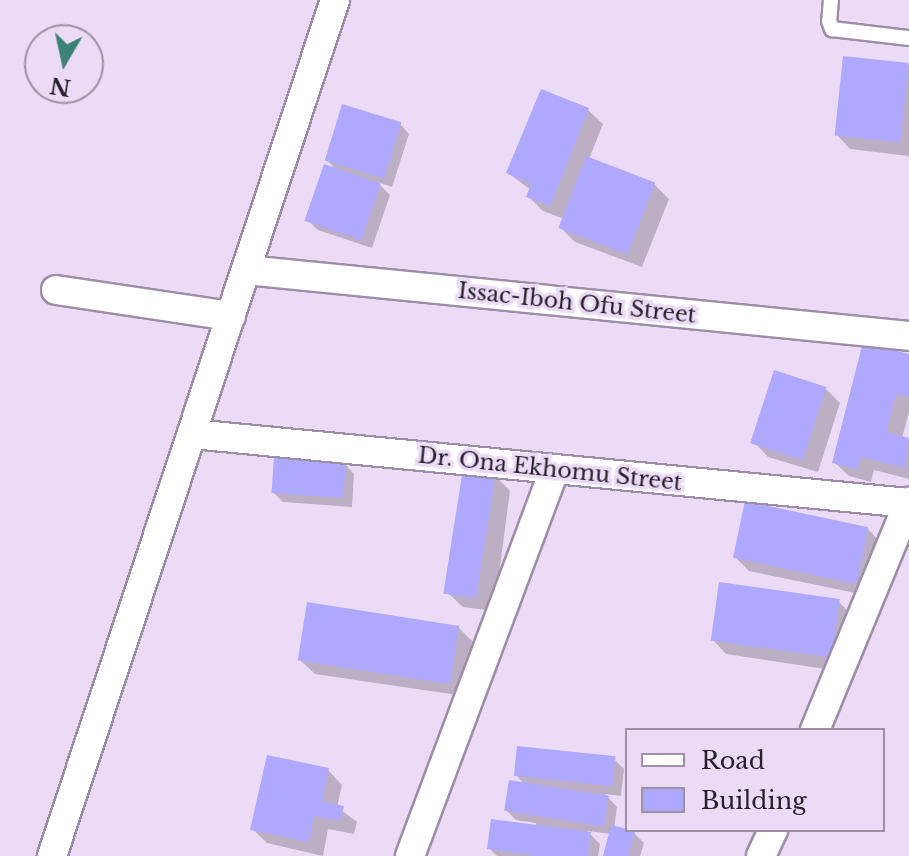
<!DOCTYPE html>
<html>
<head>
<meta charset="utf-8">
<style>
  body { margin:0 }
  #map { position:relative; width:909px; height:856px; overflow:hidden; background:#ecdbf6; font-family:"Libre Baskerville",serif }
  div>[style] { position:absolute }
  .shadow>* { inset:0; background:#0003 }
  .building>* { inset:0; background:#aea8ff; transform-origin:0 0 }
  .roads { filter:drop-shadow(2px 0 #9d8ea7) drop-shadow(-2px 0 #9d8ea7) drop-shadow(0 2px #9d8ea7) drop-shadow(0 -2px #9d8ea7) }
  .lane>* { height:14px; margin:-7px; padding:0 7px; transform-origin:7px; border-radius:7px; background:#fff }
  .street>* { height:28px; margin:-14px; padding:0 14px; transform-origin:14px; border-radius:14px; background:#fff }
  span { translate:-50% -50%; white-space:nowrap; text-align:center; line-height:1.15; -webkit-text-stroke:7px #ecdbf6; paint-order:stroke }
  .street-label { font-size:22px; color:#27212b }
  .legend { position:absolute; left:625px; top:728px; width:260px; height:104px; box-sizing:border-box; background:#ecdbf6; border:2px solid #9d91a5; margin:0; padding:10px 14px; list-style:none; font-size:24px; color:#27212b }
  .legend li { display:flex; align-items:center; gap:16px; height:40px }
  .legend b { width:40px; border:2px solid #9d91a5 }
  .north { position:absolute; left:24px; top:24px; width:80px; height:80px; box-sizing:border-box; background:#ecdbf6; border:2px solid #9d91a5; border-radius:50%; rotate:189deg; font-size:22px; font-weight:700; line-height:32px; text-align:center; color:#27212b }
  .north::after { content:''; display:block; margin:auto; width:28px; height:36px; background:#3d8276; clip-path:polygon(50% 0,100% 100%,50% 72%,0 100%) }
</style>
</head>
<body>
<div id="map">
  <div class="shadow">
    <i style="clip-path:polygon(909px 65px,909px 156px,850px 149px,836px 134px)"></i>
    <i style="clip-path:polygon(542px 91px,588px 110px,603px 124px,589px 159px,654px 184px,669px 199px,642px 267px,575px 242px,560px 227px,564px 219px,543px 211px,528px 196px,531px 190px,508px 173px)"></i>
    <i style="clip-path:polygon(400px 124px,409px 134px,392px 187px,377px 182px,390px 195px,372px 248px,318px 230px,308px 221px,337px 171px,326px 159px)"></i>
    <i style="clip-path:polygon(909px 356px,909px 412px,902px 438px,909px 440px,909px 479px,874px 470px,871px 482px,849px 476px,834px 462px)"></i>
    <i style="clip-path:polygon(825px 388px,840px 403px,818px 472px,768px 457px,754px 442px)"></i>
    <i style="clip-path:polygon(345px 464px,354px 474px,352px 507px,283px 502px,273px 492px)"></i>
    <i style="clip-path:polygon(495px 476px,510px 491px,494px 611px,463px 607px,448px 593px)"></i>
    <i style="clip-path:polygon(867px 528px,881px 543px,870px 596px,749px 571px,735px 557px)"></i>
    <i style="clip-path:polygon(839px 602px,853px 617px,845px 672px,726px 654px,712px 639px)"></i>
    <i style="clip-path:polygon(458px 627px,472px 641px,464px 696px,315px 674px,300px 660px)"></i>
    <i style="clip-path:polygon(614px 759px,624px 769px,621px 796px,605px 794px,617px 807px,614px 828px,634px 833px,644px 843px,640px 856px,605px 856px,611px 834px,587px 831px,600px 844px,598px 856px,497px 856px,489px 848px,536px 827px,536px 823px,516px 820px,506px 810px,525px 785px,516px 775px)"></i>
    <i style="clip-path:polygon(328px 770px,342px 785px,337px 807px,357px 822px,354px 834px,328px 829px,323px 856px,267px 843px,252px 829px)"></i>
  </div>
  <div class="building">
    <i style="left:843px;top:56px;width:66px;height:80px;rotate:6deg"></i>
    <i style="clip-path:polygon(541px 89px,589px 108px,550px 206px,526px 197px,531px 184px,506px 173px)"></i>
    <i style="left:342px;top:104px;width:62px;height:59px;rotate:17deg"></i>
    <i style="left:586px;top:156px;width:74px;height:77px;rotate:21deg"></i>
    <i style="left:324px;top:164px;width:60px;height:60px;rotate:19deg"></i>
    <i style="clip-path:polygon(863px 342px,909px 354px,909px 397px,896px 394px,886px 432px,909px 438px,905px 468px,860px 457px,857px 469px,832px 463px)"></i>
    <i style="left:774px;top:370px;width:55px;height:77px;rotate:18deg"></i>
    <i style="left:274px;top:457px;width:72px;height:36px;rotate:4deg"></i>
    <i style="left:463px;top:469px;width:33px;height:126px;rotate:9deg"></i>
    <i style="left:745px;top:501px;width:126px;height:58px;rotate:12deg"></i>
    <i style="left:719px;top:582px;width:122px;height:59px;rotate:8deg"></i>
    <i style="left:307px;top:602px;width:154px;height:59px;rotate:9deg"></i>
    <i style="left:517px;top:746px;width:99px;height:30px;rotate:6deg"></i>
    <i style="clip-path:polygon(267px 755px,329px 768px,322px 801px,344px 806px,340px 821px,314px 816px,309px 842px,250px 830px)"></i>
    <i style="left:509px;top:780px;width:101px;height:31px;rotate:9deg"></i>
    <i style="clip-path:polygon(491px 819px,591px 832px,588px 856px,539px 856px,487px 849px)"></i>
    <i style="clip-path:polygon(611px 825px,635px 831px,628px 856px,603px 856px)"></i>
  </div>
  <div class="roads">
    <div class="lane">
      <i style="left:831px;top:0;width:21px;rotate:95deg"></i>
      <i style="left:829px;top:21px;width:9px;rotate:69deg"></i>
      <i style="left:832px;top:29px;width:78px;rotate:6.7deg"></i>
    </div>
    <div class="street">
      <i style="left:246px;top:270px;width:666px;rotate:5.68deg"></i>
      <i style="left:56px;top:290px;width:177px;rotate:8.5deg"></i>
      <i style="left:192px;top:434px;width:720px;rotate:5.5deg"></i>
      <i style="left:815px;top:730px;width:247px;rotate:-67.6deg"></i>
      <i style="left:52px;top:856px;width:902px;rotate:-71.71deg"></i>
      <i style="left:410px;top:856px;width:413px;rotate:-69.5deg"></i>
      <i style="left:761px;top:856px;width:29px;rotate:-65deg"></i>
    </div>
  </div>
  <div class="street-label">
    <span style="left:577px;top:303px;rotate:6deg">Issac-Iboh Ofu Street</span>
    <span style="left:550px;top:469px;rotate:6deg">Dr. Ona Ekhomu Street</span>
  </div>
  <ul class="legend">
  <li><b style="height:10px;background:#fff"></b>Road</li>
  <li><b style="height:22px;background:#aea8ff"></b>Building</li>
  </ul>
  <div class="north">N</div>
</div>
</body>
</html>
